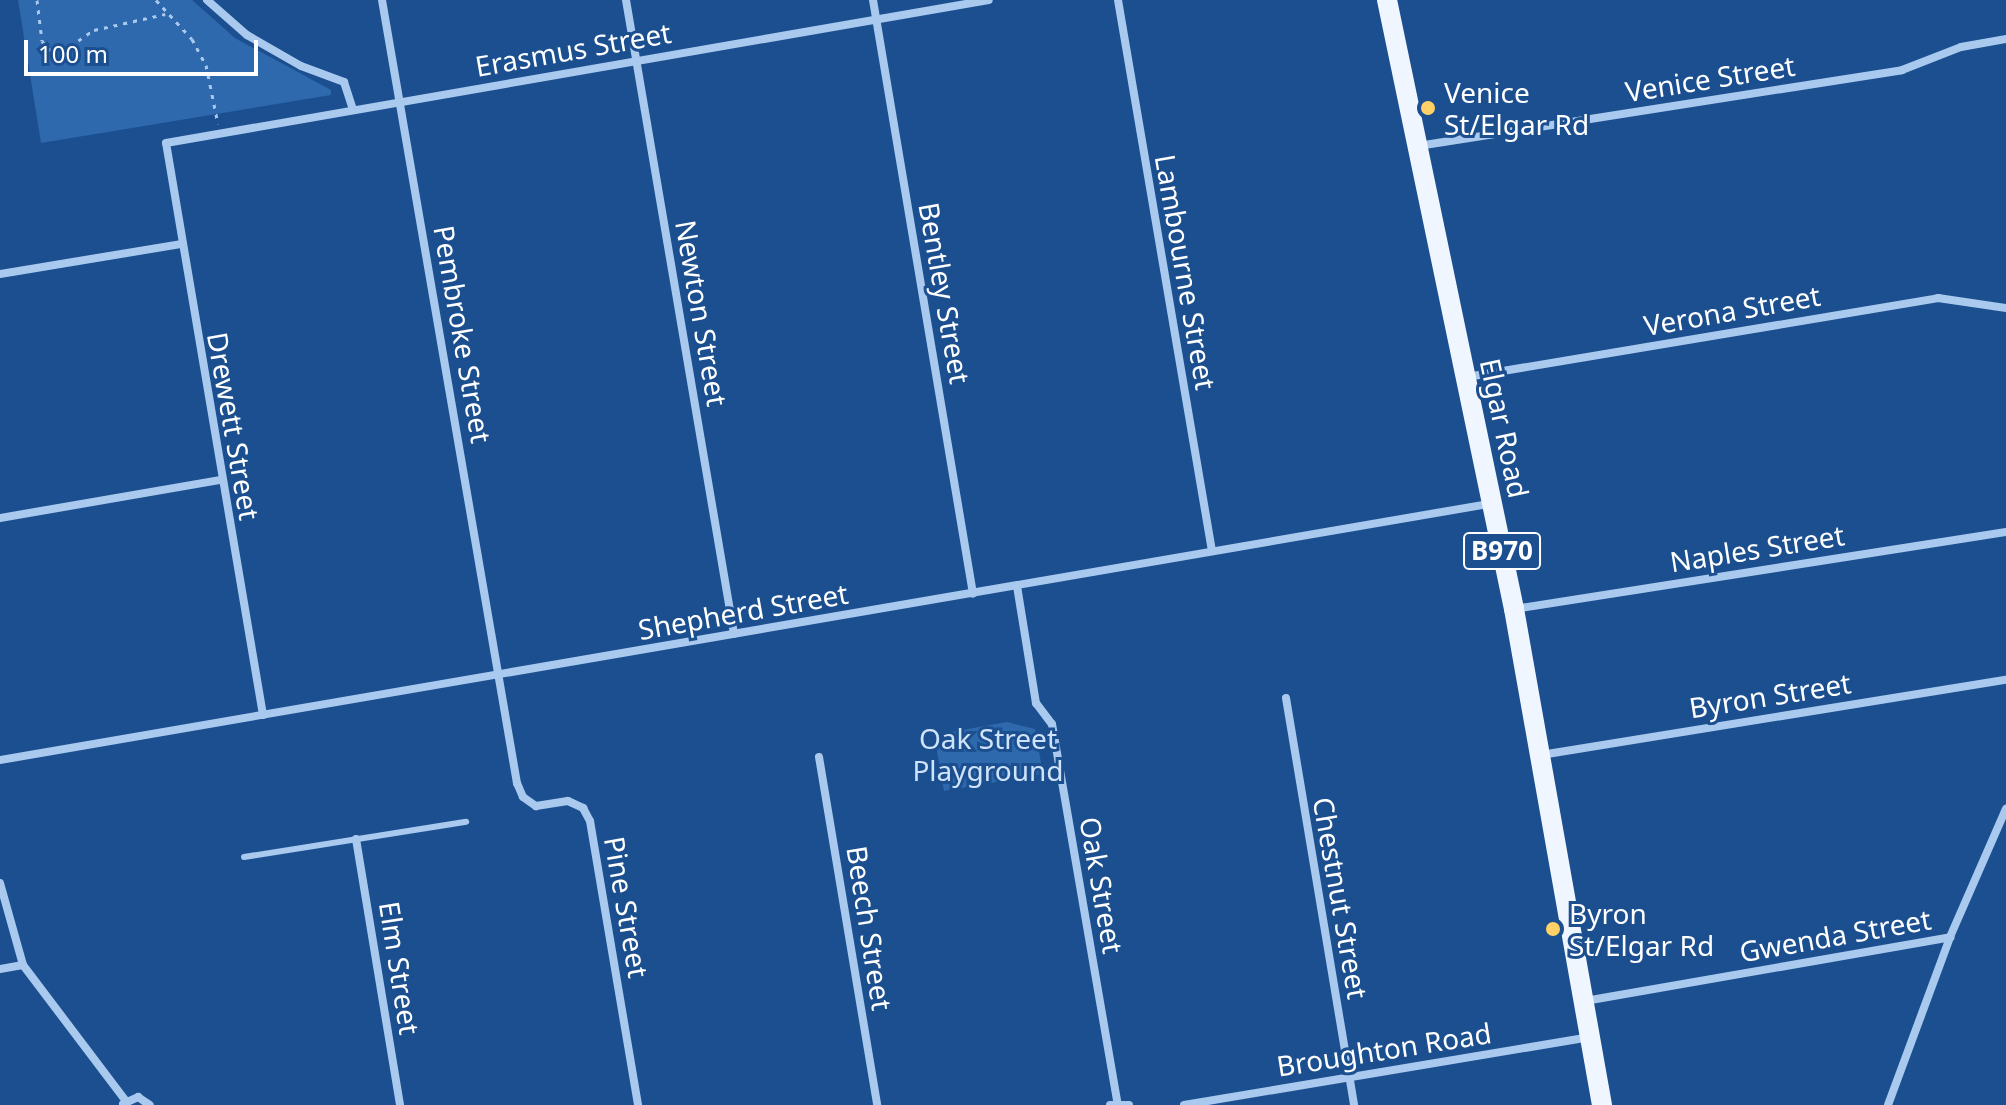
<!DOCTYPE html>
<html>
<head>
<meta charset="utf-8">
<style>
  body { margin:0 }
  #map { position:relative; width:2006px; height:1105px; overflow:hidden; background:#1b4f8f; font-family:"Noto Sans",sans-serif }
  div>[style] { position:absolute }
  .green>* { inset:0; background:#2e69ad }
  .path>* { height:3px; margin-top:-1.5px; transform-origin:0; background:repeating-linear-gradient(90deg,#a9c9ee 0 4px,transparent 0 10px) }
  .lane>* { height:6px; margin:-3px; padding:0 3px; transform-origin:3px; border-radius:3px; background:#a9c9ee }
  .street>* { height:8px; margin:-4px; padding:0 4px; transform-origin:4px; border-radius:4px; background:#a9c9ee }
  .primary>* { height:20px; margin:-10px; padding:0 10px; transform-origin:10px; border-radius:10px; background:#f0f6ff }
  .dots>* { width:22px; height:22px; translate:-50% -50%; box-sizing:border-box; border:4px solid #1b4f8f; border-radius:50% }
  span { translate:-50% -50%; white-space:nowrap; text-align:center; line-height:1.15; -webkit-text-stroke:6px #1b4f8f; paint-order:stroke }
  .shield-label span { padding:2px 6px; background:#1b4f8f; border:2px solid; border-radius:6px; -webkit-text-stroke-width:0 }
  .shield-label { font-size:26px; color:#fff; font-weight:700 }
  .street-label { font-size:28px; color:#fff }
  .poi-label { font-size:28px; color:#fff }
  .left { translate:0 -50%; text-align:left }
  .park-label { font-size:28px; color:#cfe3fa }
  .scale { position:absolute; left:24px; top:40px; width:234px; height:36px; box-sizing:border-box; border:4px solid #fff; border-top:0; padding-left:10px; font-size:24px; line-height:28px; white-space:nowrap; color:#fff; -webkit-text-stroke:6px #1b4f8f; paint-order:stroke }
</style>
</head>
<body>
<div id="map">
  <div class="green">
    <i style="clip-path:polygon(18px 0,192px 0,235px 38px,331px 90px,331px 95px,41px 143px)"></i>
    <i style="clip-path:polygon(1007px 722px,1035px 729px,1043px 774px,944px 791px,934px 735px)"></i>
  </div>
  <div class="path">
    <i style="left:37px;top:0;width:41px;rotate:83deg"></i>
    <i style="left:42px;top:41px;width:13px;rotate:48deg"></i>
    <i style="left:51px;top:51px;width:11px;rotate:5deg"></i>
    <i style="left:62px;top:52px;width:39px;rotate:-35deg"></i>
    <i style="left:94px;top:30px;width:73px;rotate:-12.7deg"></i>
    <i style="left:156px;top:0;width:53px;rotate:47.3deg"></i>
    <i style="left:192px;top:39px;width:30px;rotate:62deg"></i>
    <i style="left:206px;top:65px;width:60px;rotate:78.5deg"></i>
  </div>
  <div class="lane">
    <i style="left:244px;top:857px;width:225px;rotate:-9deg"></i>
  </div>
  <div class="street">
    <i style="left:207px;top:0;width:53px;rotate:41.2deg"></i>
    <i style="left:247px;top:35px;width:62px;rotate:29.9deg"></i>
    <i style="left:301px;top:66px;width:46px;rotate:20.4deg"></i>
    <i style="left:344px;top:82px;width:29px;rotate:72deg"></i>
    <i style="left:382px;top:0;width:795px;rotate:80.22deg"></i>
    <i style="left:517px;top:783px;width:15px;rotate:67deg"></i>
    <i style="left:523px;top:797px;width:16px;rotate:35deg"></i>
    <i style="left:536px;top:806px;width:32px;rotate:-9deg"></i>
    <i style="left:568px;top:801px;width:17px;rotate:25deg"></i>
    <i style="left:583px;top:808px;width:15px;rotate:62deg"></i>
    <i style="left:590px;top:821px;width:288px;rotate:80.4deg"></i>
    <i style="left:626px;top:0;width:643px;rotate:80.33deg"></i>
    <i style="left:873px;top:0;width:602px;rotate:80.44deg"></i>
    <i style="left:1118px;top:0;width:559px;rotate:80.32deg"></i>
    <i style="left:1418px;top:146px;width:490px;rotate:-8.9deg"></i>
    <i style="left:1902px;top:70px;width:63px;rotate:-21.3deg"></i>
    <i style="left:1961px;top:47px;width:46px;rotate:-10.1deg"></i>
    <i style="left:0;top:274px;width:183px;rotate:-9.4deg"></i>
    <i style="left:1467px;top:377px;width:478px;rotate:-9.5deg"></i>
    <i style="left:1938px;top:298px;width:69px;rotate:8.4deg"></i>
    <i style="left:0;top:518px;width:224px;rotate:-9.8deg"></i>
    <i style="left:1017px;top:586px;width:119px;rotate:80.8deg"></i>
    <i style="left:1036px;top:703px;width:26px;rotate:53deg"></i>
    <i style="left:1052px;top:724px;width:383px;rotate:80.2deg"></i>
    <i style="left:1514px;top:609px;width:498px;rotate:-8.9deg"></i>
    <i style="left:1286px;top:698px;width:413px;rotate:80.5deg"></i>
    <i style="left:263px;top:715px;width:580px;rotate:-99.62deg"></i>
    <i style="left:166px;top:143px;width:835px;rotate:-9.86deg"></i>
    <i style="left:1541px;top:755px;width:471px;rotate:-9.2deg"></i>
    <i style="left:819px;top:757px;width:353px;rotate:80.5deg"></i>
    <i style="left:0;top:760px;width:1511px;rotate:-9.76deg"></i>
    <i style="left:356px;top:839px;width:270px;rotate:80.6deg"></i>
    <i style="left:0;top:883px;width:85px;rotate:74.3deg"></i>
    <i style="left:23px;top:965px;width:171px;rotate:52.9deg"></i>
    <i style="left:0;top:969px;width:23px;rotate:-10deg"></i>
    <i style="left:1585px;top:1001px;width:371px;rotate:-9.9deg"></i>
    <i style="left:123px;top:1104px;width:17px;rotate:-25deg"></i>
    <i style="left:138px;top:1097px;width:14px;rotate:34deg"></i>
    <i style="left:1110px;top:1105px;width:19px"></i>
    <i style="left:1184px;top:1105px;width:412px;rotate:-9.5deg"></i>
    <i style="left:1888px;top:1105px;width:179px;rotate:-69.7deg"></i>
    <i style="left:1950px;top:937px;width:140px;rotate:-66.4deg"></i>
  </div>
  <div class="primary">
    <i style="left:1387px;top:0;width:622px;rotate:78.22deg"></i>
    <i style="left:1514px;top:609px;width:504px;rotate:79.94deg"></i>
  </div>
  <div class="dots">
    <i style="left:1428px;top:108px;background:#ffd166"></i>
    <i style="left:1553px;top:929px;background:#ffd166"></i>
  </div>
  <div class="shield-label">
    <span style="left:1502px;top:551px">B970</span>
  </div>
  <div class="street-label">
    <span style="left:573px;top:49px;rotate:-10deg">Erasmus Street</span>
    <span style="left:1710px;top:78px;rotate:-9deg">Venice Street</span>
    <span style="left:1186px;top:272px;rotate:80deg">Lambourne Street</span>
    <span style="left:945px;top:293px;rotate:80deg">Bentley Street</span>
    <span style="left:1732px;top:310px;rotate:-10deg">Verona Street</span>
    <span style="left:702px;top:313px;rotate:80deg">Newton Street</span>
    <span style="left:463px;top:334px;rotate:80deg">Pembroke Street</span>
    <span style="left:234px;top:426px;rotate:80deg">Drewett Street</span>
    <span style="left:1505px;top:428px;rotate:78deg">Elgar Road</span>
    <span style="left:1757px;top:548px;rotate:-9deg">Naples Street</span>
    <span style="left:743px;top:611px;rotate:-10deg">Shepherd Street</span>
    <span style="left:1770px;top:695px;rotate:-9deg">Byron Street</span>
    <span style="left:1102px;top:885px;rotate:80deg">Oak Street</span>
    <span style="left:1341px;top:898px;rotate:80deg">Chestnut Street</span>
    <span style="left:627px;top:907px;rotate:80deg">Pine Street</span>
    <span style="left:870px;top:928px;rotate:81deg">Beech Street</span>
    <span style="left:1835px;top:935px;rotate:-10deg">Gwenda Street</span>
    <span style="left:400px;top:968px;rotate:81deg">Elm Street</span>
    <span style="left:1384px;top:1049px;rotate:-9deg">Broughton Road</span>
  </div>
  <div class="poi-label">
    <span class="left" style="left:1444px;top:108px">Venice<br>St/Elgar Rd</span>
    <span class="left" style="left:1569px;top:929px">Byron<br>St/Elgar Rd</span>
  </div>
  <div class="park-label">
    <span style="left:988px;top:754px">Oak Street<br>Playground</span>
  </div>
  <div class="scale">100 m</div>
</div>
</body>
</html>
